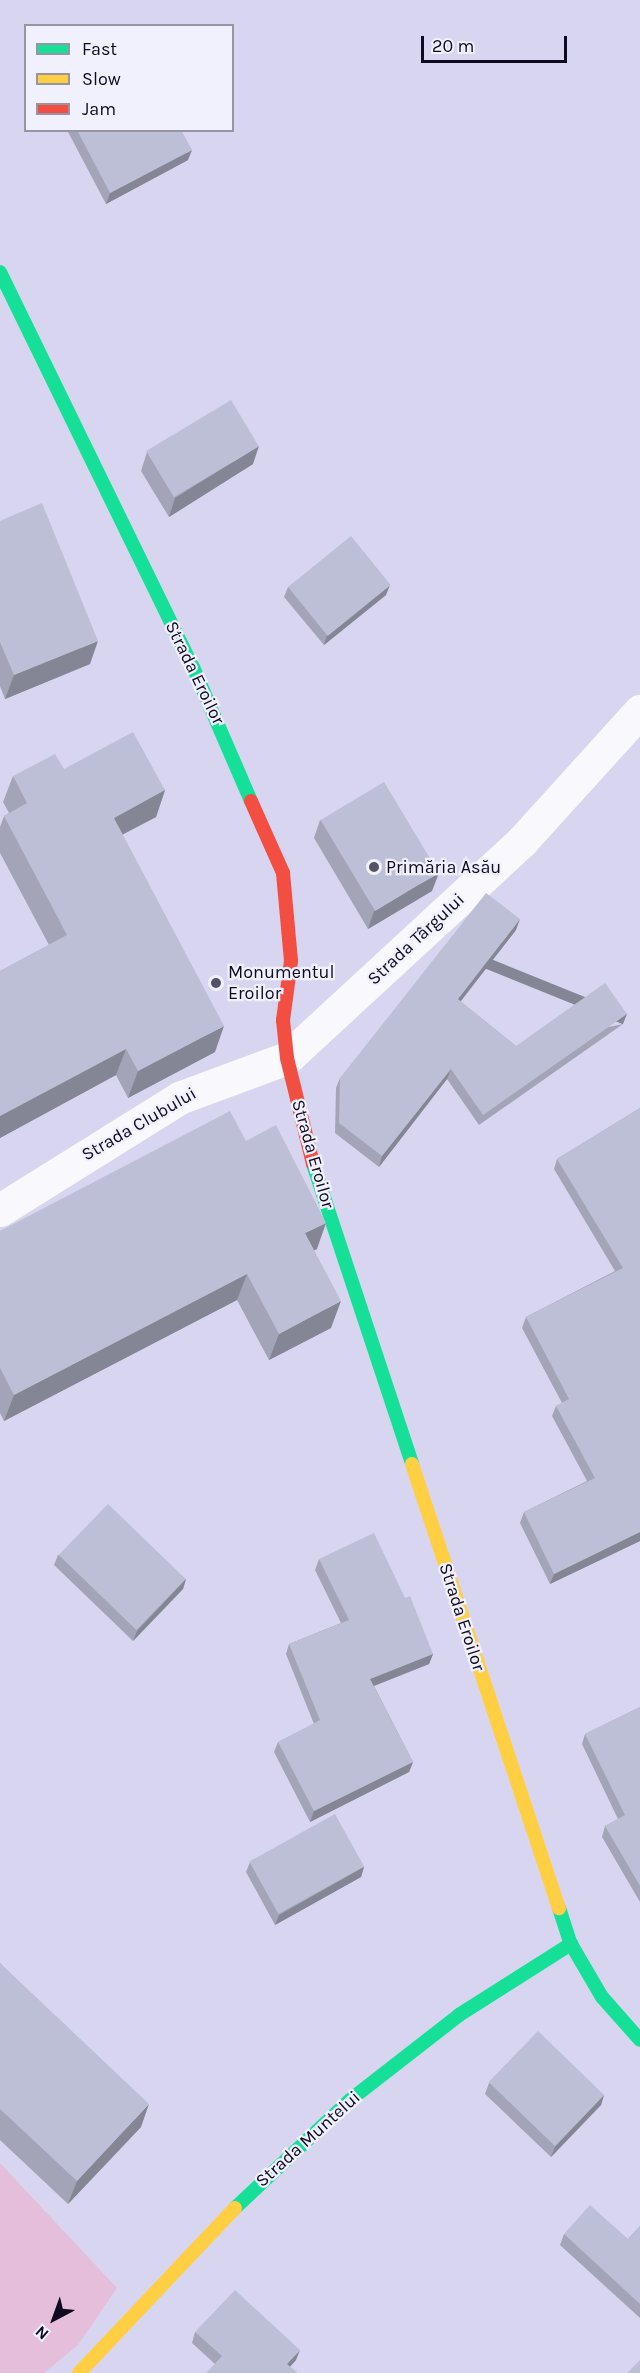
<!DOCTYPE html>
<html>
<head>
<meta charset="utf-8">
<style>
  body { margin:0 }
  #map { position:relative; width:640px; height:2373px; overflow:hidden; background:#d8d5f0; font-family:Karla,sans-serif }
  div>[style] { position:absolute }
  .green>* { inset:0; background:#e4beda }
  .street>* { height:33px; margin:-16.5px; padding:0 16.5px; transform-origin:16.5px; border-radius:16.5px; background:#f9f9fd }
  .fast>* { height:14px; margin:-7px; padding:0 7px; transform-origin:7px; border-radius:7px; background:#16e098 }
  .slow>* { height:14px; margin:-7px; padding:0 7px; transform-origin:7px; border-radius:7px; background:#ffcf43 }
  .jam>* { height:14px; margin:-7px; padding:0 7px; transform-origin:7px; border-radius:7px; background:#f24e42 }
  .wall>* { inset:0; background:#a3a4b8 }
  .shaded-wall>* { inset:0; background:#848696; transform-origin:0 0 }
  .building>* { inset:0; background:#bdbfd6; transform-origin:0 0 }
  .dots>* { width:16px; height:16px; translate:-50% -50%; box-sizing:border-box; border:3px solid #f1f0fd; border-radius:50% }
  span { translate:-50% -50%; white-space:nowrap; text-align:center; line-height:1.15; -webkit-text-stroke:4.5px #f1f0fd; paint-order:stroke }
  .street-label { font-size:18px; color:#0f0a1f }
  .poi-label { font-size:18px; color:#0f0a1f }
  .left { translate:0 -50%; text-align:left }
  .legend { position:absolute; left:24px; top:24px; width:210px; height:108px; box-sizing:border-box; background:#f1f0fd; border:2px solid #9794a4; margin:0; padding:8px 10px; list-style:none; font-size:18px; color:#0f0a1f }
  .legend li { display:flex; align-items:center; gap:12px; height:30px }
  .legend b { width:30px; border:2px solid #9794a4 }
  .north { position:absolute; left:24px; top:2289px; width:60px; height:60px; -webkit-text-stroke:4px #f1f0fd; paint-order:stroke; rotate:221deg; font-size:16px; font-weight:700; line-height:24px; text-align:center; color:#0f0a1f }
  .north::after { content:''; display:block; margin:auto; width:21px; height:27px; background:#0f0a1f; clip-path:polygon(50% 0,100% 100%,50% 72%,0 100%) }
  .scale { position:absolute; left:421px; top:36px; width:146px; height:27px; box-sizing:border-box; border:3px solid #0f0a1f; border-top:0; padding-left:8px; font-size:18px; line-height:21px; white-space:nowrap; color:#0f0a1f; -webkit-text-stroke:4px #f1f0fd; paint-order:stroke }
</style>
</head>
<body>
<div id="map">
  <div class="green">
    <i style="clip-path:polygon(0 2163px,117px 2288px,78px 2345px,44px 2373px,0 2373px)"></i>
  </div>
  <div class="street">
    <i style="left:0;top:1210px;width:211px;rotate:-32deg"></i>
    <i style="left:179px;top:1098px;width:115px;rotate:-20.3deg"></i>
    <i style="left:287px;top:1058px;width:320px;rotate:-42.7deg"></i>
    <i style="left:522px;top:841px;width:176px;rotate:-47.8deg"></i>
  </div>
  <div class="fast">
    <i style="left:0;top:272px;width:440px;rotate:64deg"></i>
    <i style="left:193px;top:667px;width:146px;rotate:66.6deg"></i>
    <i style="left:313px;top:1164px;width:316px;rotate:71.7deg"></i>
    <i style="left:559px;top:1908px;width:38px;rotate:72deg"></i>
    <i style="left:571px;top:1944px;width:61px;rotate:59.7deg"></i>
    <i style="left:602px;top:1997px;width:57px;rotate:48.5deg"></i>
    <i style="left:235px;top:2208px;width:158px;rotate:-43.2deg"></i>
    <i style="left:350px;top:2100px;width:138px;rotate:-37.9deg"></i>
    <i style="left:459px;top:2015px;width:133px;rotate:-32.4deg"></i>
  </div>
  <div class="slow">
    <i style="left:412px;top:1464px;width:468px;rotate:71.7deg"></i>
    <i style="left:79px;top:2373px;width:227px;rotate:-46.6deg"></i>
  </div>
  <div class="jam">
    <i style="left:251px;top:801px;width:79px;rotate:66deg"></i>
    <i style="left:283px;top:873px;width:88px;rotate:84.8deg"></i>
    <i style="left:291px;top:961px;width:60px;rotate:97.7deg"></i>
    <i style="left:283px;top:1020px;width:38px;rotate:84deg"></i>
    <i style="left:287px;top:1058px;width:109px;rotate:76.2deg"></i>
  </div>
  <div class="wall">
    <i style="clip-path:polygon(67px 130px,181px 130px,188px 160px,106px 204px)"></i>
    <i style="clip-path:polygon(147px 452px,253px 464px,169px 517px,141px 471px)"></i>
    <i style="clip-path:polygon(0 521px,90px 664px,5px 699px,0 686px)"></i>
    <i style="clip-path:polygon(288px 587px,386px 595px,324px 645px,284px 597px)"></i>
    <i style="clip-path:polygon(64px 769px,165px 790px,156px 817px,122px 835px,215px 1052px,128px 1098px,116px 1075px,0 1138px,0 971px,49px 945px,0 853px,0 827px,4px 816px,9px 813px,3px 802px,13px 776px)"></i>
    <i style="clip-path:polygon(320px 820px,432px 891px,368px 929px,314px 838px)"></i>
    <i style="clip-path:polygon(516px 930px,460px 1001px,516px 1046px,623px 1024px,479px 1125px,447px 1079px,379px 1167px,335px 1133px,336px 1088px,340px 1078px)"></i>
    <i style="clip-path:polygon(640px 1108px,640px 1541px,550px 1584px,520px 1523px,524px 1512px,587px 1481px,552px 1416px,556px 1406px,562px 1403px,522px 1328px,526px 1317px,615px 1271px,554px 1169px,557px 1159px)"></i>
    <i style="clip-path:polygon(246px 1141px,317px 1249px,314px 1250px,331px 1328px,269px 1360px,237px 1300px,4px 1421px,0 1413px,0 1231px)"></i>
    <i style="clip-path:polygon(58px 1555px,186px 1579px,183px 1589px,133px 1641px,54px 1565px)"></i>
    <i style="clip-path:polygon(319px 1559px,433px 1654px,429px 1664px,374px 1686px,413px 1762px,409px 1772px,310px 1822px,274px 1752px,278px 1742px,314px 1724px,286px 1654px,289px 1644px,341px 1623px,315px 1570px)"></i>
    <i style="clip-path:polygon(640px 1707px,640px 1902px,602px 1837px,605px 1826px,618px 1819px,582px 1744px,585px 1734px)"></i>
    <i style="clip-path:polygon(250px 1862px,364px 1867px,361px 1877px,275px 1925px,246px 1872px)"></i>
    <i style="clip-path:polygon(0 1963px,141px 2127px,68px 2204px,0 2140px)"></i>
    <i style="clip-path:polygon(489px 2083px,604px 2095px,601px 2105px,551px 2157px,485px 2094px)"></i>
    <i style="clip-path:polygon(640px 2226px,640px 2318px,560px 2245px,564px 2234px,628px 2239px)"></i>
    <i style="clip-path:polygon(195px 2332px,296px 2360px,290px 2367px,215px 2364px,192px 2343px)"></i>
  </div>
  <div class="shaded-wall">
    <i style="clip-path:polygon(192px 150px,188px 160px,106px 204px,110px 193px)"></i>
    <i style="clip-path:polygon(259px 446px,253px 464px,169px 517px,175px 498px)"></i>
    <i style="clip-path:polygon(390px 585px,386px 595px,324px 645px,327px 635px)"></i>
    <i style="clip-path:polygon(98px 641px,90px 664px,5px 699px,14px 675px)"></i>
    <i style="clip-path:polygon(165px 790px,156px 817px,104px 844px,114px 818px)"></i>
    <i style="clip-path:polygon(439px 873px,432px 891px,368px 929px,374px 911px)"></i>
    <i style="clip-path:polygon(520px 919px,516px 930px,454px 1010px,458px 999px)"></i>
    <i style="left:627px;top:1014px;width:11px;height:176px;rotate:112deg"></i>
    <i style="clip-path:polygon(224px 1026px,215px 1052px,128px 1098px,138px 1071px)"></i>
    <i style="clip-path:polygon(126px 1049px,116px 1075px,0 1138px,0 1116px)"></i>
    <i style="clip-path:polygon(451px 1069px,447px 1079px,379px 1167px,382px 1156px)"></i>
    <i style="clip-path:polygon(326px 1223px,317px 1249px,296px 1259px,305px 1233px)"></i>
    <i style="clip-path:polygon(247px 1274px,237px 1300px,4px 1421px,14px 1395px)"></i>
    <i style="clip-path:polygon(341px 1301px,331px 1328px,269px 1360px,279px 1334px)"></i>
    <i style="clip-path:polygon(640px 1532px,640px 1541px,550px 1584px,554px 1574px)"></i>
    <i style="clip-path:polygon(186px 1579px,183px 1589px,133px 1641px,137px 1631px)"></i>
    <i style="clip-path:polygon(433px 1654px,429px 1664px,366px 1689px,370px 1679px)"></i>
    <i style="clip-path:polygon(413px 1762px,409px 1772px,310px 1822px,314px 1811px)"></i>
    <i style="clip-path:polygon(364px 1867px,361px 1877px,275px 1925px,279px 1915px)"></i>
    <i style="clip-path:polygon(604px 2095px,601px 2105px,551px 2157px,555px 2147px)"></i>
    <i style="clip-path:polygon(149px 2104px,141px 2127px,68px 2204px,77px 2181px)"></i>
    <i style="clip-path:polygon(300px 2350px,296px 2360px,284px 2373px,287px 2364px)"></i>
  </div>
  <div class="building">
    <i style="clip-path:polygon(77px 130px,181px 130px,192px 150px,110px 193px)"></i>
    <i style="left:231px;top:400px;width:54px;height:99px;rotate:59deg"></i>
    <i style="clip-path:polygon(42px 503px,98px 641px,14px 675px,0 642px,0 521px)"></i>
    <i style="left:351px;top:536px;width:63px;height:81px;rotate:51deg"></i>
    <i style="clip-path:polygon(133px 732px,165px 790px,114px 818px,224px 1026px,138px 1071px,126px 1049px,0 1116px,0 971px,67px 935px,4px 816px,27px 803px,13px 776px,55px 754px,64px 769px)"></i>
    <i style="left:384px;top:782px;width:106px;height:74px;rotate:59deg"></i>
    <i style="clip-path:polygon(486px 893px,520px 919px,458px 999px,516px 1046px,605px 983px,627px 1014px,483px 1115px,451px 1069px,382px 1156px,339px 1123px,340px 1078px)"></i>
    <i style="clip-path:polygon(640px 1108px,640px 1532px,554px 1574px,524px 1512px,595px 1478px,556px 1406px,569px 1399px,526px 1317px,623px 1268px,557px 1159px)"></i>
    <i style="clip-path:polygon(230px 1111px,246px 1141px,276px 1125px,326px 1223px,305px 1233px,341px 1301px,279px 1334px,247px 1274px,14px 1395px,0 1368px,0 1231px)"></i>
    <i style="left:108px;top:1504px;width:108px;height:71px;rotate:44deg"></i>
    <i style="clip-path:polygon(374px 1533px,405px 1598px,410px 1596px,433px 1654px,370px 1679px,413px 1762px,314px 1811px,278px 1742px,320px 1720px,289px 1644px,349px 1620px,319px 1559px)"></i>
    <i style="clip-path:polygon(640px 1707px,640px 1886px,605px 1826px,625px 1815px,585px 1734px)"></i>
    <i style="left:335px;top:1814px;width:60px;height:98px;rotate:61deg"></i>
    <i style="clip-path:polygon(0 1963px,149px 2104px,77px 2181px,0 2109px)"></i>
    <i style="left:538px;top:2031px;width:92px;height:71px;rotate:44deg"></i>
    <i style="clip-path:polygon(590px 2205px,628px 2239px,640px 2226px,640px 2304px,564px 2234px)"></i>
    <i style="clip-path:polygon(235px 2290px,300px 2350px,287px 2364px,298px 2373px,206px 2373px,222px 2356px,195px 2332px)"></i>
    <i style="clip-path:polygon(640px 2360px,640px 2373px,627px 2373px)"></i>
  </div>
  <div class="dots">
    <i style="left:374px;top:867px;background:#555168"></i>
    <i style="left:216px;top:983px;background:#555168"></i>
  </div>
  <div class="street-label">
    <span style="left:195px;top:673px;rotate:64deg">Strada Eroilor</span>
    <span style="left:416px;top:939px;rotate:-43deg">Strada Târgului</span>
    <span style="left:139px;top:1124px;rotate:-30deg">Strada Clubului</span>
    <span style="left:313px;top:1154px;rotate:74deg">Strada Eroilor</span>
    <span style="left:462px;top:1617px;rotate:72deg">Strada Eroilor</span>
    <span style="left:308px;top:2139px;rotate:-42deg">Strada Muntelui</span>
  </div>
  <div class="poi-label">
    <span class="left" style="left:386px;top:867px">Primăria Asău</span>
    <span class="left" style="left:228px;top:983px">Monumentul<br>Eroilor</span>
  </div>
  <ul class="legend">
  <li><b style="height:8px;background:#16e098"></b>Fast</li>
  <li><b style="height:8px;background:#ffcf43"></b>Slow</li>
  <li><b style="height:8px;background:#f24e42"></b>Jam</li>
  </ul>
  <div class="north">N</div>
  <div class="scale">20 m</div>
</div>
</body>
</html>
